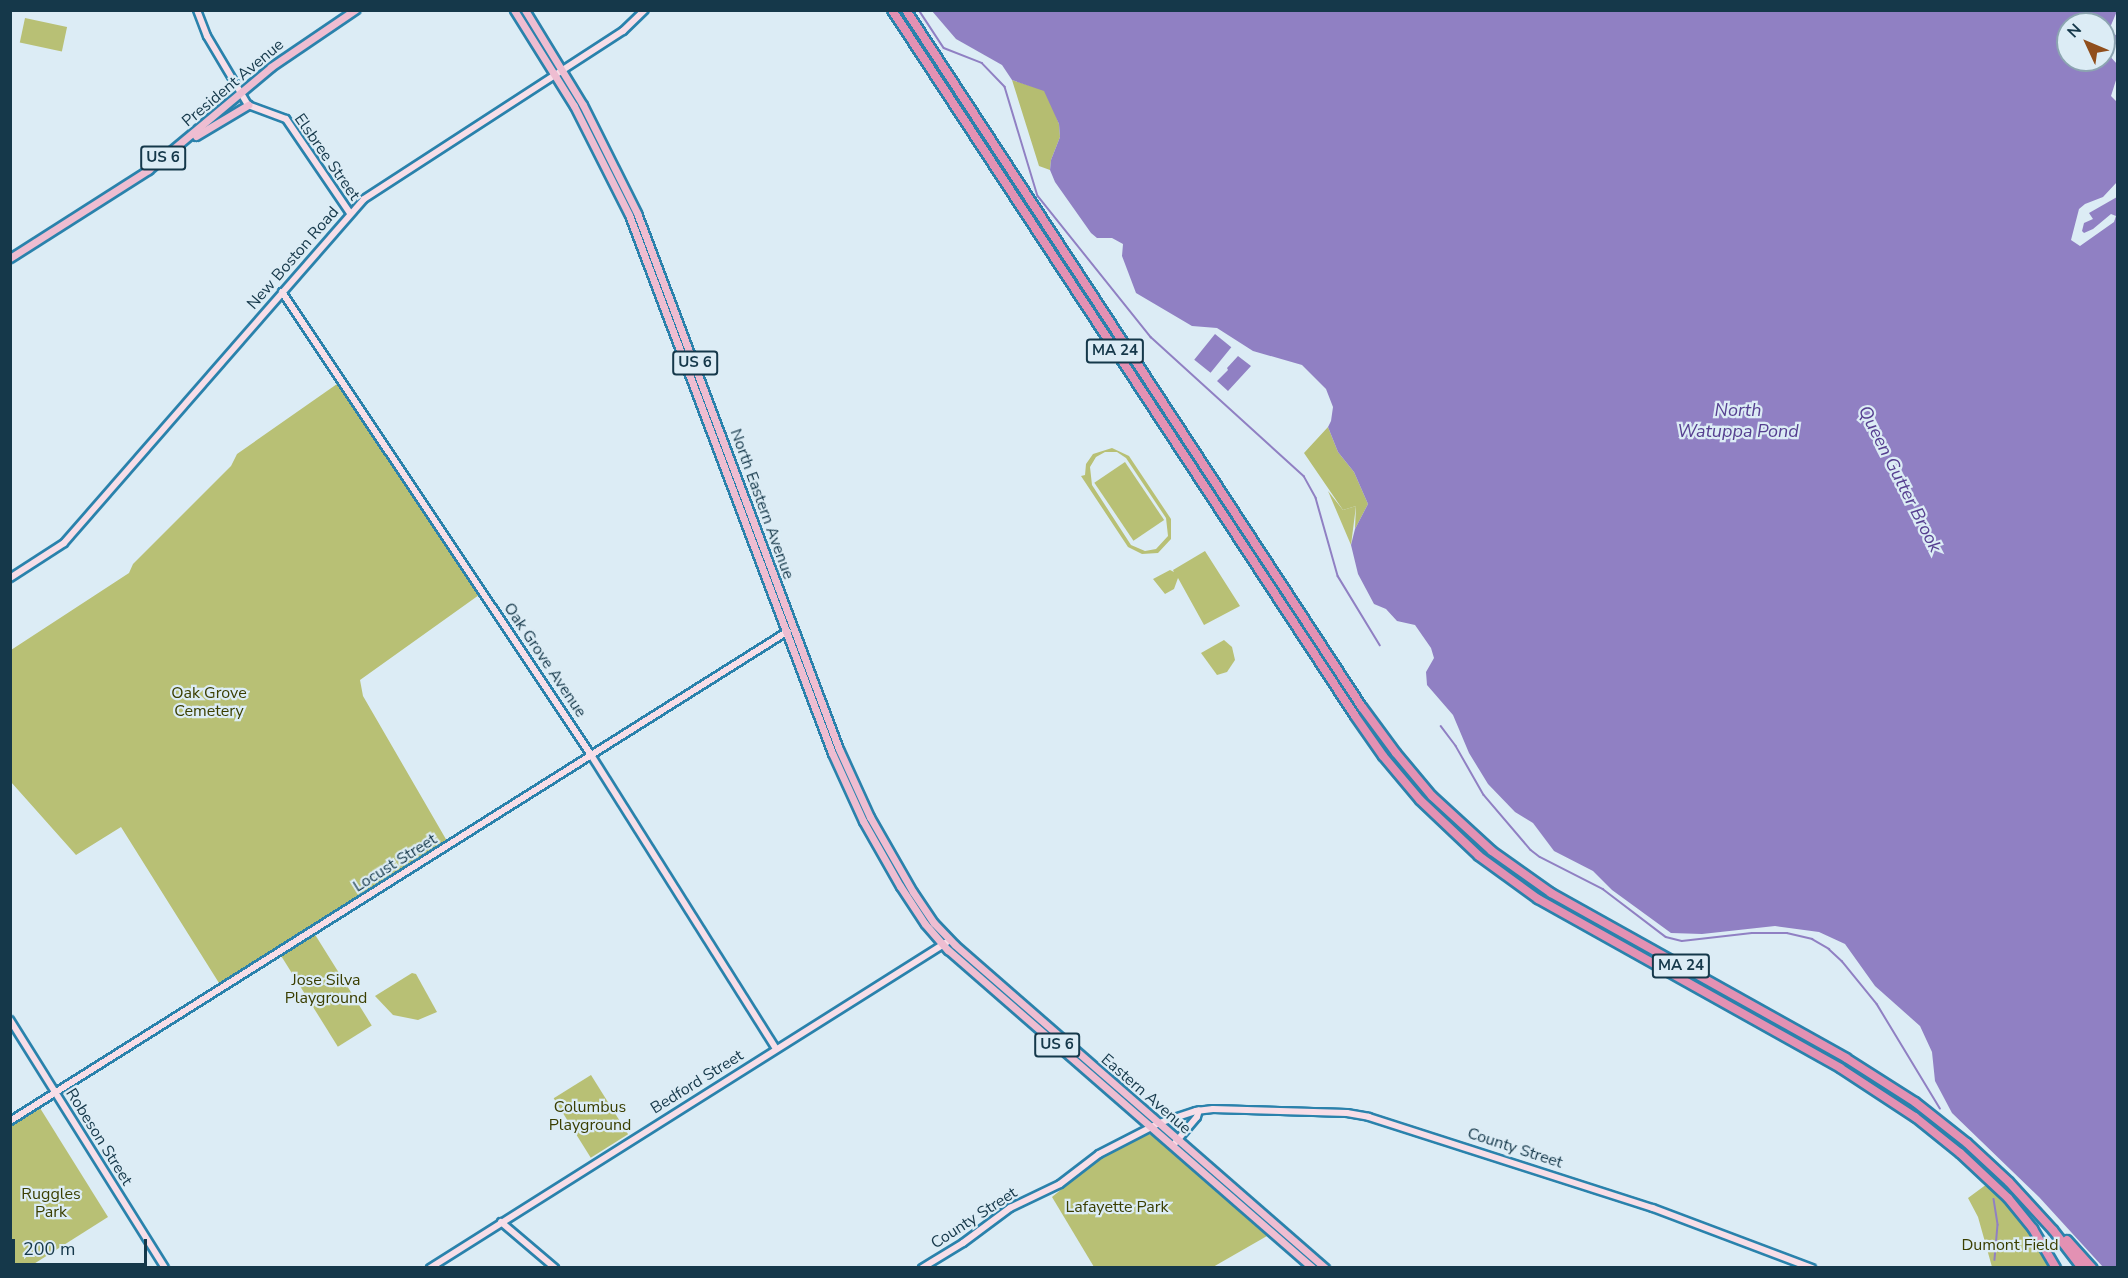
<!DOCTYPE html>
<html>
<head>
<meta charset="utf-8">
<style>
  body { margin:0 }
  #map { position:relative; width:2128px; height:1278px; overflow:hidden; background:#dcecf5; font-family:"Nunito Sans",sans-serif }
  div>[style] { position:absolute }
  .green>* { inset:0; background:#b8c075; transform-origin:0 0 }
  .forest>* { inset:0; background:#b5bd71 }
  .water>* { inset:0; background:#9080c3; transform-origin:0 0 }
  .stream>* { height:1.5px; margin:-0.75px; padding:0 0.75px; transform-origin:0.75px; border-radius:0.75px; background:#9080c3 }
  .roads { filter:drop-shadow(2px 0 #2a82ac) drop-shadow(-2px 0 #2a82ac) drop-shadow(0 2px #2a82ac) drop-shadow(0 -2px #2a82ac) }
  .secondary>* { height:6px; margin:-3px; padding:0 3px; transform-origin:3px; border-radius:3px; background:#f7dee8 }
  .primary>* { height:7px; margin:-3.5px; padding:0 3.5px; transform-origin:3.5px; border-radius:3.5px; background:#eebdd1 }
  .highway>* { height:8px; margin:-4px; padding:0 4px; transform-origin:4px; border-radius:4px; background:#e391b3 }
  span { translate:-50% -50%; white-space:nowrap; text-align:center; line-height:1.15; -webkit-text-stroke:4.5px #dcecf5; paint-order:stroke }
  .shield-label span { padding:2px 4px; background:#dcecf5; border:2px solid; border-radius:4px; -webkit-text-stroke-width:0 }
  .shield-label { font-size:15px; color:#15384a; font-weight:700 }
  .street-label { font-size:16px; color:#15384a }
  .park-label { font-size:16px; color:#3a3e00 }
  .water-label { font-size:18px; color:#563f90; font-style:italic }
  .frame { position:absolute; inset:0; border:12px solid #15384a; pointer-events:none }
  .north { position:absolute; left:2056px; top:12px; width:60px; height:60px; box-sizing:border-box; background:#dcecf5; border:2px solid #8ca4b1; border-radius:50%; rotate:314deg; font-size:16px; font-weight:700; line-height:24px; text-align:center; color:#15384a }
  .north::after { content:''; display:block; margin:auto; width:21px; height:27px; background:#904e1c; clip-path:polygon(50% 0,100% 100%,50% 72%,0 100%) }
  .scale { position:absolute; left:12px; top:1239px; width:135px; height:27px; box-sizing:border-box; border:3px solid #15384a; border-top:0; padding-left:8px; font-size:18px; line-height:21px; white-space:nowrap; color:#15384a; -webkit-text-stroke:4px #dcecf5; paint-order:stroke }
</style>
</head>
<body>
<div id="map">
  <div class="green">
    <i style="left:25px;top:18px;width:43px;height:25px;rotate:12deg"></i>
    <i style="clip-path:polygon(337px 384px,479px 595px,360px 680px,363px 696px,447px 841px,219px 983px,121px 827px,76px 855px,11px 782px,11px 650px,129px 573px,133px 564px,231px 466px,237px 454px)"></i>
    <i style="clip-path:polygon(evenodd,1112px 448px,1129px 456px,1171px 519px,1171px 539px,1158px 553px,1142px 554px,1128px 547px,1081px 476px,1085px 475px,1086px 464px,1093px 454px,1112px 448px,1105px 452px,1117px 452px,1126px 458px,1166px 518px,1168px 536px,1156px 549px,1145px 551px,1131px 545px,1092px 485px,1090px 467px,1096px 457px,1105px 452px)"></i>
    <i style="left:1125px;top:462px;width:70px;height:37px;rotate:56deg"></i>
    <i style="clip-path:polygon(1328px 491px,1343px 510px,1356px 506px,1351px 545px)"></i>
    <i style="clip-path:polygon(1205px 551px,1240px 606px,1204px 625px,1178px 578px,1174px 589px,1165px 594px,1153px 579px,1170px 570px,1174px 572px,1173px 570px)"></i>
    <i style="clip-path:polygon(1224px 640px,1232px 647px,1235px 660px,1227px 672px,1217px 675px,1201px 653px)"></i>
    <i style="left:314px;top:933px;width:109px;height:40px;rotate:58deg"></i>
    <i style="clip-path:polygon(412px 973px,416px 974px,437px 1012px,418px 1020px,393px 1015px,375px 996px)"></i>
    <i style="left:591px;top:1075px;width:70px;height:44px;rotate:58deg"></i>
    <i style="clip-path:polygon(40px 1108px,108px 1217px,29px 1267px,11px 1267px,11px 1126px)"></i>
    <i style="clip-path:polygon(1149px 1134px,1157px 1138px,1267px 1236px,1213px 1267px,1094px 1267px,1052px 1197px,1098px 1159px,1140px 1136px)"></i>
    <i style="clip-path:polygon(1987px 1184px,2005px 1201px,2028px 1231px,2049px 1267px,1992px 1267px,1978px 1217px,1968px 1198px)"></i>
  </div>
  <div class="forest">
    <i style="clip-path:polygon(1012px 80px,1044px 90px,1049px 98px,1059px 124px,1060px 137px,1051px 160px,1050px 170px,1039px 166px)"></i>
    <i style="clip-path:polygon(1328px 427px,1338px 452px,1354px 472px,1368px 504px,1355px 529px,1356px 506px,1343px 510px,1304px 453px)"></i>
  </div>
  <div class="water">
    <i style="clip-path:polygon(evenodd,932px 11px,2117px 11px,2109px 30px,2117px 36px,2117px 44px,2108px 46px,2107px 53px,2117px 64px,2117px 77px,2111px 96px,2117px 102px,2117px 182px,2103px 197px,2085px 204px,2079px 209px,2071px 240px,2080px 246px,2114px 222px,2116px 216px,2111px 214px,2093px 229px,2084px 233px,2082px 231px,2084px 223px,2093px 219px,2089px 213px,2117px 197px,2117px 1267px,2103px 1267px,2039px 1197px,1952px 1113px,1935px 1081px,1932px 1052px,1920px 1026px,1875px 986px,1845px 944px,1819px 932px,1775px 926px,1702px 934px,1671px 933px,1612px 890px,1593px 871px,1554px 851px,1533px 823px,1515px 812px,1488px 784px,1469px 753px,1453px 715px,1427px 685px,1426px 672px,1434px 658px,1431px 648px,1415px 625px,1397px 621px,1386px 609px,1374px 604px,1358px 574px,1351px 545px,1355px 529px,1368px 504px,1354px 472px,1338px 452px,1328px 427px,1331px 421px,1333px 407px,1326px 389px,1302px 365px,1253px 351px,1217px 328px,1192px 326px,1136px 293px,1122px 256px,1123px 244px,1112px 238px,1097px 238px,1091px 233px,1055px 182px,1050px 170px,1051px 160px,1060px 137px,1059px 124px,1044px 91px,1012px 80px,1002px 65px,956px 39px,932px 11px,2068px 24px,2104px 24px,2104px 60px,2068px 60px,2068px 24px)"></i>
    <i style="left:1215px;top:334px;width:21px;height:33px;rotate:39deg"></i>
    <i style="clip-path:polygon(1238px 356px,1251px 366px,1228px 391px,1217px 381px,1228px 370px,1227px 368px)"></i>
  </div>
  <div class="stream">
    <i style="left:919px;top:10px;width:45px;rotate:56.7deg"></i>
    <i style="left:944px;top:48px;width:41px;rotate:21.5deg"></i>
    <i style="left:982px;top:63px;width:33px;rotate:46deg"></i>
    <i style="left:1005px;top:87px;width:114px;rotate:73.2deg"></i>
    <i style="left:1038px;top:196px;width:181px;rotate:51.3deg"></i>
    <i style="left:1151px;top:337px;width:207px;rotate:42.3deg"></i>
    <i style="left:1304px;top:476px;width:25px;rotate:61deg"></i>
    <i style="left:1316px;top:498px;width:81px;rotate:74.2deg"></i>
    <i style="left:1338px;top:576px;width:81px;rotate:58.7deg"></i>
    <i style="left:1441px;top:726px;width:25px;rotate:53deg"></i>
    <i style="left:1456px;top:746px;width:56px;rotate:60.3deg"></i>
    <i style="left:1484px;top:795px;width:72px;rotate:49.5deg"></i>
    <i style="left:1531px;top:850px;width:11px;rotate:38deg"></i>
    <i style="left:1540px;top:857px;width:71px;rotate:26.9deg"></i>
    <i style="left:1603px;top:889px;width:79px;rotate:37.3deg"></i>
    <i style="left:1666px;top:937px;width:16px;rotate:14deg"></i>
    <i style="left:1682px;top:941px;width:70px;rotate:-6.5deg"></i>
    <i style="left:1752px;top:933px;width:35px"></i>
    <i style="left:1787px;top:933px;width:26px;rotate:13deg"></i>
    <i style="left:1812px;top:939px;width:20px;rotate:30deg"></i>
    <i style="left:1829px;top:949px;width:18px;rotate:43deg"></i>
    <i style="left:1842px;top:961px;width:55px;rotate:50.9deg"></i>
    <i style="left:1877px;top:1004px;width:122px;rotate:58.8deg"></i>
    <i style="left:1994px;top:1199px;width:26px;rotate:81deg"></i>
    <i style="left:1998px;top:1225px;width:35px;rotate:95deg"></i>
  </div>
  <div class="roads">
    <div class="secondary">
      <i style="left:197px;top:10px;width:28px;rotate:69deg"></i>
      <i style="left:207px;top:36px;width:80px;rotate:59.3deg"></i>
      <i style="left:248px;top:105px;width:40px;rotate:20.2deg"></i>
      <i style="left:286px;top:119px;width:114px;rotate:55.8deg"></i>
      <i style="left:282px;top:292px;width:557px;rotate:56.28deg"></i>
      <i style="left:591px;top:755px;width:347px;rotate:57.8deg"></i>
      <i style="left:10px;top:578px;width:64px;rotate:-32.9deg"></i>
      <i style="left:64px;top:543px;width:456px;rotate:-48.9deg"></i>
      <i style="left:364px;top:199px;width:309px;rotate:-33deg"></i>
      <i style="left:623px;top:31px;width:30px;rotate:-44deg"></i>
      <i style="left:10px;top:1020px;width:292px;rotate:58deg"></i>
      <i style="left:10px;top:1121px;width:919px;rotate:-32.2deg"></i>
      <i style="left:1175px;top:1143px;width:34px;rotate:-50deg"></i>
      <i style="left:1197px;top:1117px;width:7px;rotate:-74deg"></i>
      <i style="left:501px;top:1222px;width:71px;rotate:40.4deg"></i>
      <i style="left:430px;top:1268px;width:611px;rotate:-32.23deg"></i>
      <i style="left:922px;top:1268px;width:48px;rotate:-31.4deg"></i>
      <i style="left:963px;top:1243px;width:59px;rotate:-36.7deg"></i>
      <i style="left:1010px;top:1208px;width:55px;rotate:-25.6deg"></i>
      <i style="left:1060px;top:1184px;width:49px;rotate:-37.6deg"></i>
      <i style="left:1099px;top:1154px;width:68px;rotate:-27.3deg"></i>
      <i style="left:1159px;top:1123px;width:39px;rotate:-18deg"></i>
      <i style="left:1196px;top:1111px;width:17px;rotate:-7deg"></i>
      <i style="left:1213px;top:1109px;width:134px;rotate:1.7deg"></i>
      <i style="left:1347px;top:1113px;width:22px;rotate:10deg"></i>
      <i style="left:1369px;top:1117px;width:298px;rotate:17.8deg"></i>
      <i style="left:1653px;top:1208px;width:170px;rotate:20.7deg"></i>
    </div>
    <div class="primary">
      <i style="left:514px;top:10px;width:113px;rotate:58deg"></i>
      <i style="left:574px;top:106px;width:122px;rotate:63.2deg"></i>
      <i style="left:629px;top:215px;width:575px;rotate:69.33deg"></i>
      <i style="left:832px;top:753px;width:75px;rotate:65.5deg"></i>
      <i style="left:863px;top:821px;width:75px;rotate:60.4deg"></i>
      <i style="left:900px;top:886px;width:45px;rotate:56.7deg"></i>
      <i style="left:925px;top:924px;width:35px;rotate:49deg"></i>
      <i style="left:948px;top:950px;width:484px;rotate:41.1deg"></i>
      <i style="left:525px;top:10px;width:111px;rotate:58.6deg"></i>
      <i style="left:583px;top:105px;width:121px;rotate:63.4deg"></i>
      <i style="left:637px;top:213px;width:573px;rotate:69.35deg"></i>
      <i style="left:839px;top:749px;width:75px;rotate:65.5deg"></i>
      <i style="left:870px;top:817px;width:86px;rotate:60.2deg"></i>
      <i style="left:913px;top:892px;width:37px;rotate:56deg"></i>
      <i style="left:934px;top:923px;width:30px;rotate:46deg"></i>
      <i style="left:955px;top:945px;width:491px;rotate:41.1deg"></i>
      <i style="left:196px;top:136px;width:61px;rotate:-30.8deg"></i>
      <i style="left:10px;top:258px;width:164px;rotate:-32.5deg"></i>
      <i style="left:148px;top:170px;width:160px;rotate:-39.9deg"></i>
      <i style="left:271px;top:67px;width:102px;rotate:-34.2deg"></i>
    </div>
    <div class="highway">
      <i style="left:892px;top:10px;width:844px;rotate:56.74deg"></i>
      <i style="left:1355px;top:716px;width:49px;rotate:55deg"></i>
      <i style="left:1383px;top:756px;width:57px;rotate:49.9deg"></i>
      <i style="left:1420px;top:800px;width:81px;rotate:43.5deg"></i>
      <i style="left:1479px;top:856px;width:73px;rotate:36.1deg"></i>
      <i style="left:1538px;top:899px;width:346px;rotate:29.2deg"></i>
      <i style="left:1840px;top:1068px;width:90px;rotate:33.2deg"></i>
      <i style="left:1915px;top:1117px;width:58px;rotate:38.7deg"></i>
      <i style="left:1960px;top:1153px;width:66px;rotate:43.2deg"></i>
      <i style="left:2008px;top:1198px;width:40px;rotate:51deg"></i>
      <i style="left:2033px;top:1229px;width:45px;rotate:59.5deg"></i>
      <i style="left:906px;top:10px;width:833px;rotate:56.81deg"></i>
      <i style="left:1362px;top:707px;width:57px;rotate:53.5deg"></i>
      <i style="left:1396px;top:753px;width:56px;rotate:50.1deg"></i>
      <i style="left:1432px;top:796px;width:81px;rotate:42.5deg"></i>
      <i style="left:1492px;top:851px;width:72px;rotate:35.4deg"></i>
      <i style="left:1551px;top:893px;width:338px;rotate:29.2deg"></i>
      <i style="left:1846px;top:1058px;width:82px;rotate:32.5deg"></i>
      <i style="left:1915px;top:1102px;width:66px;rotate:38.3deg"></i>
      <i style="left:1967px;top:1143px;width:57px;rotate:42.9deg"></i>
      <i style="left:2009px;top:1182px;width:65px;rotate:47.5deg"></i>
      <i style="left:2053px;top:1230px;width:48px;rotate:52.7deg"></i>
      <i style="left:2067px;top:1240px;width:38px;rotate:48deg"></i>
    </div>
  </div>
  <div class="shield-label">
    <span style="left:163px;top:158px">US 6</span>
    <span style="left:1115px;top:351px">MA 24</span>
    <span style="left:695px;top:363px">US 6</span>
    <span style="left:1681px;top:966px">MA 24</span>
    <span style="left:1057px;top:1045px">US 6</span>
  </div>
  <div class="street-label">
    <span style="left:233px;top:83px;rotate:-40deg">President Avenue</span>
    <span style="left:327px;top:157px;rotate:55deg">Elsbree Street</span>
    <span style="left:293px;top:258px;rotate:-49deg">New Boston Road</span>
    <span style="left:762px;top:504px;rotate:70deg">North Eastern Avenue</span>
    <span style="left:545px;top:660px;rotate:56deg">Oak Grove Avenue</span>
    <span style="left:395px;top:863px;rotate:-32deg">Locust Street</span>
    <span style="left:697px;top:1082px;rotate:-32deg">Bedford Street</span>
    <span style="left:1146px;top:1094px;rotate:41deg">Eastern Avenue</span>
    <span style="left:99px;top:1137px;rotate:58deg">Robeson Street</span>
    <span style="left:1515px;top:1148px;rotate:18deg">County Street</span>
    <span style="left:974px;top:1218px;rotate:-33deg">County Street</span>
  </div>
  <div class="park-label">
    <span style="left:209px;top:702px">Oak Grove<br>Cemetery</span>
    <span style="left:326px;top:989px">Jose Silva<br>Playground</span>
    <span style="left:590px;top:1116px">Columbus<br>Playground</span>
    <span style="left:51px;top:1203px">Ruggles<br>Park</span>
    <span style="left:1117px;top:1207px">Lafayette Park</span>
    <span style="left:2010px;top:1245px">Dumont Field</span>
  </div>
  <div class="water-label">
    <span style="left:1738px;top:421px">North<br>Watuppa Pond</span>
    <span style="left:1900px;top:479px;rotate:63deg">Queen Gutter Brook</span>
  </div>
  <div class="frame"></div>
  <div class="north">N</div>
  <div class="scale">200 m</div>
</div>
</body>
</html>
